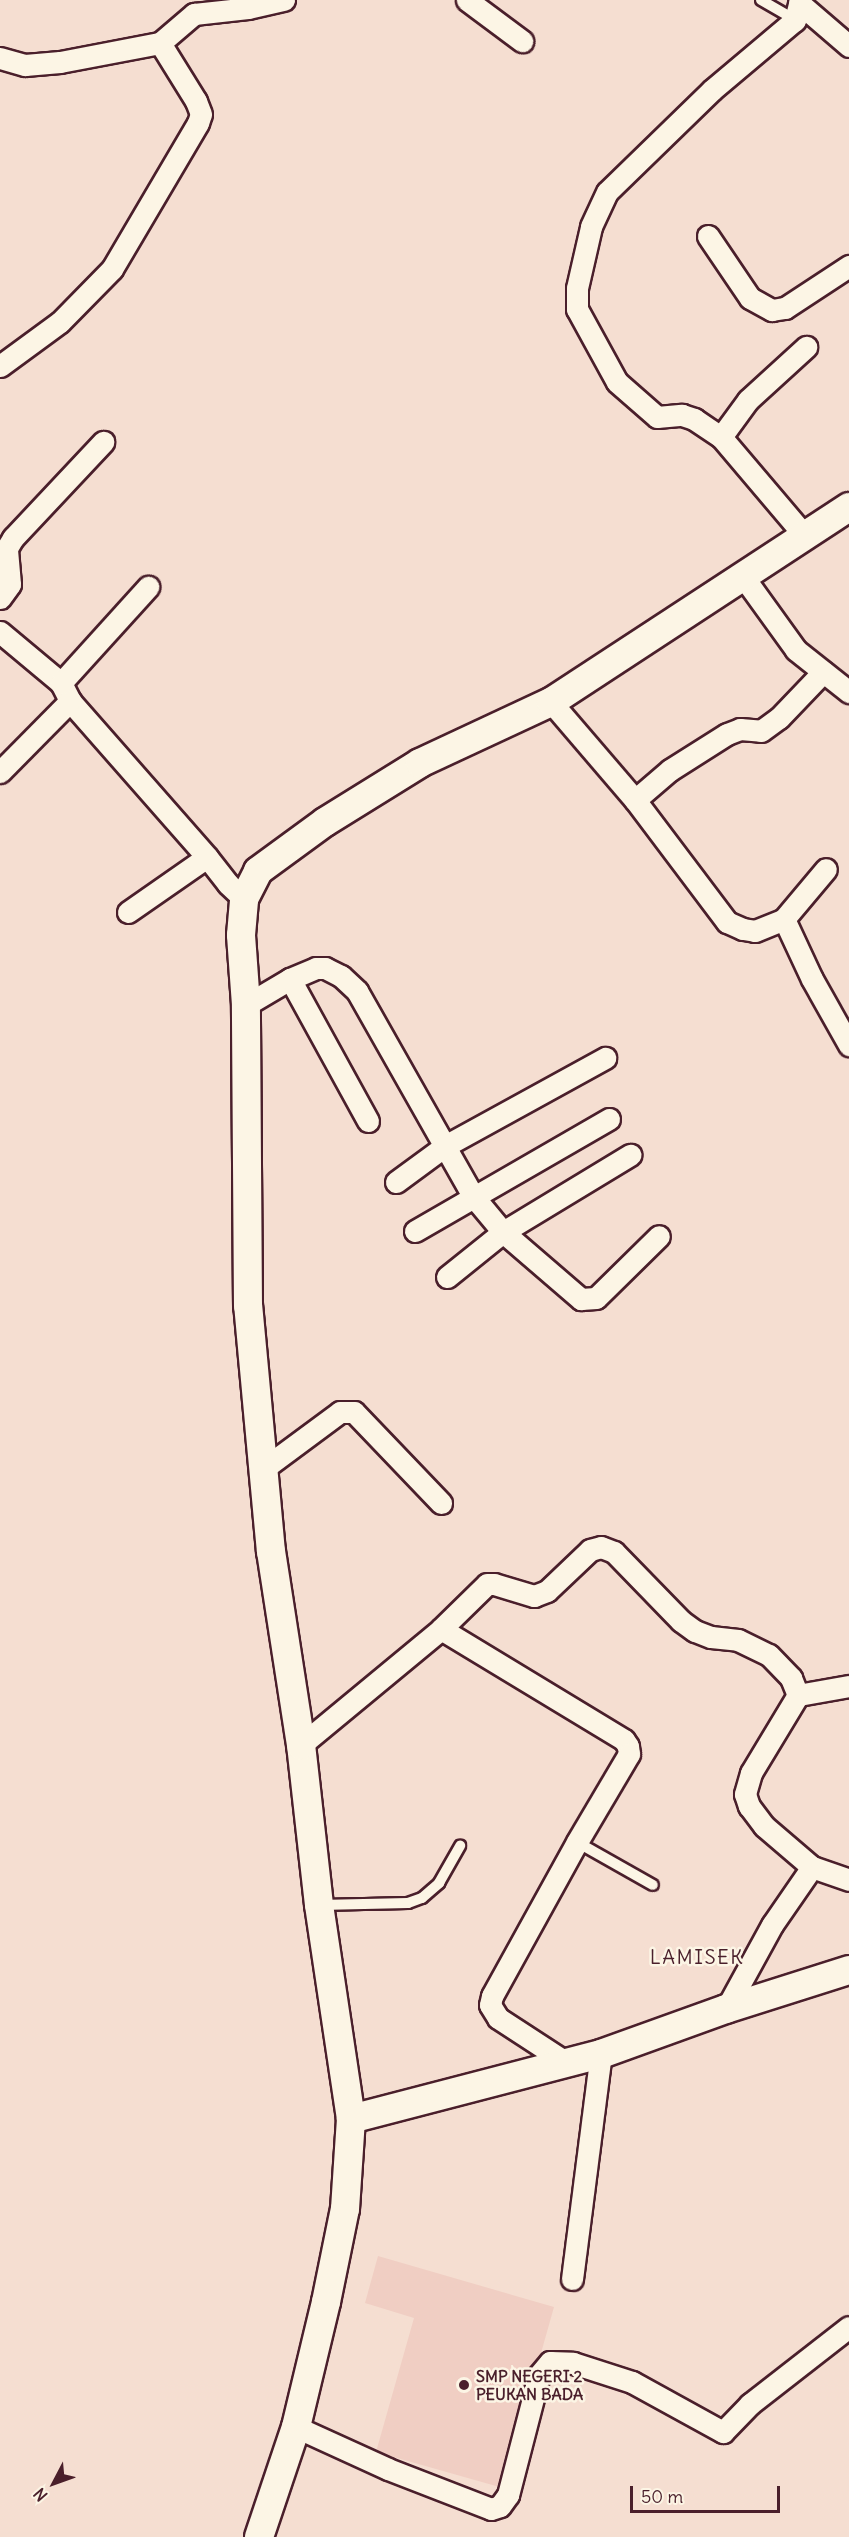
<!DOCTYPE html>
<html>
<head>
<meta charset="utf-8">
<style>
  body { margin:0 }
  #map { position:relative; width:849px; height:2537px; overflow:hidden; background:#f5ded1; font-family:Delius,sans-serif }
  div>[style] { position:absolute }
  .built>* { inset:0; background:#f0cec3 }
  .roads { filter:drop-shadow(2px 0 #4a1f2b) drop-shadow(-2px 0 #4a1f2b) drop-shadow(0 2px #4a1f2b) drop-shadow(0 -2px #4a1f2b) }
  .lane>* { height:10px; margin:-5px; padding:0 5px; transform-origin:5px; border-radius:5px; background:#fcf5e5 }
  .street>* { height:21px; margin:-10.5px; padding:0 10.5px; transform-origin:10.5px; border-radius:10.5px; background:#fcf5e5 }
  .secondary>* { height:28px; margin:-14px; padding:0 14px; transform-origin:14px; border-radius:14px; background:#fcf5e5 }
  .dots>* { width:16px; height:16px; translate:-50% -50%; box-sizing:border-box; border:3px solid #fcf5e5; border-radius:50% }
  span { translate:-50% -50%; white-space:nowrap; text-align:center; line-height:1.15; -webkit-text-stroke:5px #fcf5e5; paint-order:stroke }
  .poi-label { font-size:16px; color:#4a1f2b; font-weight:700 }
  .left { translate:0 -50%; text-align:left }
  .quarter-label { font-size:20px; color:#4a1f2b; letter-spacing:1.5px }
  .north { position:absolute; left:24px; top:2453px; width:60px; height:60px; -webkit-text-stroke:4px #fcf5e5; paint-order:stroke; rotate:229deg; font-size:16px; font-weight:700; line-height:24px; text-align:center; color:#4a1f2b }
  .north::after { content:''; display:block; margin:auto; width:21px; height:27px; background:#4a1f2b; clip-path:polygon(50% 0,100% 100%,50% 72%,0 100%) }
  .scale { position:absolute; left:630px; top:2486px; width:150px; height:27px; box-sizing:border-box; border:3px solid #4a1f2b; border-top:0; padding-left:8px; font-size:18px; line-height:21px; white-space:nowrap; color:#4a1f2b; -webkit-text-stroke:4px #fcf5e5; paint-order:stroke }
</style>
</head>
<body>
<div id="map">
  <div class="built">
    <i style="clip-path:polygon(378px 2256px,554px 2307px,503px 2488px,376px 2452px,414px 2318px,365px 2303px)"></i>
  </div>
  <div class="roads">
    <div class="lane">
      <i style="left:761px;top:0;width:39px;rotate:30deg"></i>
      <i style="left:577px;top:1842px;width:87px;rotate:29.5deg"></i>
      <i style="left:320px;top:1905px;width:88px;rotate:-1.3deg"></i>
      <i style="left:408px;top:1903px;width:15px;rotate:-20deg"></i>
      <i style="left:422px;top:1898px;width:23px;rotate:-41deg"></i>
      <i style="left:439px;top:1883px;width:43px;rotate:-60.4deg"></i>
    </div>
    <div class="street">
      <i style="left:467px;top:0;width:69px;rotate:36.7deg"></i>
      <i style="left:800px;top:0;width:21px;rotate:104deg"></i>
      <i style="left:795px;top:20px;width:109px;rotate:139.9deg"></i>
      <i style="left:712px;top:90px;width:146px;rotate:135.8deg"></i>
      <i style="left:607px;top:192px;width:38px;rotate:115deg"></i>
      <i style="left:591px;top:227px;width:63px;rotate:102.9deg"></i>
      <i style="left:577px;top:288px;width:21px;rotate:90deg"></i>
      <i style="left:577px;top:309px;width:83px;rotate:61.3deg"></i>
      <i style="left:617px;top:382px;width:53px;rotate:41.2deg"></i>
      <i style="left:657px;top:417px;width:25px;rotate:-5deg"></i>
      <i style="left:682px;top:415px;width:13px;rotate:18deg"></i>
      <i style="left:694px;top:419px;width:32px;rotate:34deg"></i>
      <i style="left:721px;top:437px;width:128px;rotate:49.7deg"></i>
      <i style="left:799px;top:3px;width:66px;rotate:40.7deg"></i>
      <i style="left:0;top:58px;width:26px;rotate:16deg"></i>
      <i style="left:25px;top:65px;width:35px;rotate:-5deg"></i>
      <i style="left:60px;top:62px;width:102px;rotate:-10.8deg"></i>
      <i style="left:160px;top:43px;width:45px;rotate:-40.5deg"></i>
      <i style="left:194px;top:14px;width:54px;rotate:-6.3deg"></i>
      <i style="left:248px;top:8px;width:37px;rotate:-13deg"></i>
      <i style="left:708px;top:236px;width:75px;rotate:55.9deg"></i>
      <i style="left:750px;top:298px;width:25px;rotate:29deg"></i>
      <i style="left:772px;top:310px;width:13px;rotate:-9deg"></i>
      <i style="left:785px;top:308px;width:77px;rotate:-33.3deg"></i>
      <i style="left:0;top:366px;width:74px;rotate:-36.3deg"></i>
      <i style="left:60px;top:322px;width:74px;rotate:-45.5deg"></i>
      <i style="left:112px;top:269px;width:169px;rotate:-59.5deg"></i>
      <i style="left:198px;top:123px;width:9px;rotate:-72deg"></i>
      <i style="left:201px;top:114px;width:14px;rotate:-111deg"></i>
      <i style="left:196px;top:101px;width:68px;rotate:-121.8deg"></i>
      <i style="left:721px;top:437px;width:46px;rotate:-53.9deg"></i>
      <i style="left:748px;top:400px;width:79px;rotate:-42.4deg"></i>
      <i style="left:742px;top:575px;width:92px;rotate:54.2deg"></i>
      <i style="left:796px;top:650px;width:68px;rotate:38.4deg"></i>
      <i style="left:0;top:598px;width:17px;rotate:-54deg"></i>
      <i style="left:10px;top:584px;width:36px;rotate:-95deg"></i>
      <i style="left:7px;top:548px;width:12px;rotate:-59deg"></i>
      <i style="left:13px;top:538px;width:132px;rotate:-46.8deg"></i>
      <i style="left:0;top:632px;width:80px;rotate:39.9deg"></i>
      <i style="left:61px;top:683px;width:20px;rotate:63deg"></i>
      <i style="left:70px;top:701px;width:208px;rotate:48.7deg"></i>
      <i style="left:207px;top:857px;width:34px;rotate:52deg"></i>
      <i style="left:228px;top:884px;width:22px;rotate:43deg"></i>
      <i style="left:61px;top:683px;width:130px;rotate:-47.8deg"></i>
      <i style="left:551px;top:702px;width:129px;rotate:49.4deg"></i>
      <i style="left:635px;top:800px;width:153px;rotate:53deg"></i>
      <i style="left:727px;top:922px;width:17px;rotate:24deg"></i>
      <i style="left:743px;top:929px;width:12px;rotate:9deg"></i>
      <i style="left:755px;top:931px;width:31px;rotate:-22deg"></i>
      <i style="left:784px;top:919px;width:65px;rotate:-50deg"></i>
      <i style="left:0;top:772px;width:100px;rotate:-45.4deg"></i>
      <i style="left:635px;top:800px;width:46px;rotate:-40.6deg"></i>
      <i style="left:670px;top:770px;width:67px;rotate:-32.3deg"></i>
      <i style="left:727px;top:734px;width:14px;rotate:-21deg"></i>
      <i style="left:740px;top:729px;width:21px;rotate:5deg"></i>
      <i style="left:761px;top:731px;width:22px;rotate:-36deg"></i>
      <i style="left:779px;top:718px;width:64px;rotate:-46.3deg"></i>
      <i style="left:128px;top:912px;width:96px;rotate:-34.8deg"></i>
      <i style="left:784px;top:919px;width:66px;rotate:65deg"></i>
      <i style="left:812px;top:979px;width:76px;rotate:60.7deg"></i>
      <i style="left:290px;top:979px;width:162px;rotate:61.2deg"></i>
      <i style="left:246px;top:1005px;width:51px;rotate:-30.6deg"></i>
      <i style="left:290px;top:979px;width:28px;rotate:-23deg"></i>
      <i style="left:316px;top:968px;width:9px"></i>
      <i style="left:325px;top:968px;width:18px;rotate:27deg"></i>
      <i style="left:341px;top:976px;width:22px;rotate:43deg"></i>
      <i style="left:357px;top:991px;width:236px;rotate:60.5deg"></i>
      <i style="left:473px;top:1196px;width:47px;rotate:50.2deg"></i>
      <i style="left:503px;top:1232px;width:103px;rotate:40.7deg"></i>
      <i style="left:581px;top:1299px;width:15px;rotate:-4deg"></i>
      <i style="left:596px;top:1298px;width:88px;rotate:-44.5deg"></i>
      <i style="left:396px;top:1182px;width:61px;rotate:-36.3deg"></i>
      <i style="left:445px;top:1146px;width:183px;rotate:-28.8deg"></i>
      <i style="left:415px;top:1231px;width:224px;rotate:-30deg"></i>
      <i style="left:447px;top:1277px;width:72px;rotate:-38.8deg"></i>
      <i style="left:503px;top:1232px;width:149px;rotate:-31.2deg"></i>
      <i style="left:263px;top:1469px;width:96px;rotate:-36.5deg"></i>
      <i style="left:340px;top:1412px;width:14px"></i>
      <i style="left:354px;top:1412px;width:126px;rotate:46.3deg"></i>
      <i style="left:441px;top:1629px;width:214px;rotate:31.2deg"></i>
      <i style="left:624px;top:1740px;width:7px;rotate:56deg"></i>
      <i style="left:628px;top:1746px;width:8px;rotate:83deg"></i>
      <i style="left:629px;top:1754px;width:102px;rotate:120.6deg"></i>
      <i style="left:577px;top:1842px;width:176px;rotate:118.9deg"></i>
      <i style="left:492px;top:1996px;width:9px;rotate:103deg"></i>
      <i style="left:490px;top:2005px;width:15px;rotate:58deg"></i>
      <i style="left:498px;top:2018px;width:82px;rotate:33.1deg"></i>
      <i style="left:798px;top:1695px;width:52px;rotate:-10deg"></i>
      <i style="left:301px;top:1745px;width:182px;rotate:-39.6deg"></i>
      <i style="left:441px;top:1629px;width:64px;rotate:-44.4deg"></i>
      <i style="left:487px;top:1584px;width:7px"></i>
      <i style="left:494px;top:1584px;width:42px;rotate:16.7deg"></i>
      <i style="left:534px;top:1596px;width:14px;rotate:-21deg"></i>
      <i style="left:547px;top:1591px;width:59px;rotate:-43.6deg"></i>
      <i style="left:590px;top:1550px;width:11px;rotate:-15deg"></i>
      <i style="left:601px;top:1547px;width:14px;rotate:21deg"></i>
      <i style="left:614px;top:1552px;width:96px;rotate:45.8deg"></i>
      <i style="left:681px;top:1621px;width:17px;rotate:36deg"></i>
      <i style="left:695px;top:1631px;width:17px;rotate:21deg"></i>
      <i style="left:711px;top:1637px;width:27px;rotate:6deg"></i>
      <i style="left:738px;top:1640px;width:34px;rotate:26deg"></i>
      <i style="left:769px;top:1655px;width:32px;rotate:46deg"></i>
      <i style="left:791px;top:1678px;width:18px;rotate:68deg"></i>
      <i style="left:798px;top:1695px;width:91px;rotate:121.1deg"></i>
      <i style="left:751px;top:1773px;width:22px;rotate:106deg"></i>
      <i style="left:745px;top:1794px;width:13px;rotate:72deg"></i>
      <i style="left:749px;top:1806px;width:25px;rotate:53deg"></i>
      <i style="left:764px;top:1826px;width:63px;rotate:40.5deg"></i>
      <i style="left:812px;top:1867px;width:70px;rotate:124.6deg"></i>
      <i style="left:772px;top:1925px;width:96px;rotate:118.7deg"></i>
      <i style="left:812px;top:1867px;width:39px;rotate:19deg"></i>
      <i style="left:572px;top:2279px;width:227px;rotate:-82.7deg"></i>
      <i style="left:296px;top:2427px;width:101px;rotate:24.5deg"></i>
      <i style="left:388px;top:2469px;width:110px;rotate:21.2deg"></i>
      <i style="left:491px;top:2509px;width:9px;rotate:-18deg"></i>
      <i style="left:500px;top:2506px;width:14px;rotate:-54deg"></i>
      <i style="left:508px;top:2495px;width:124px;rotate:-75.5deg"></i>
      <i style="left:539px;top:2375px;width:17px;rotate:-50deg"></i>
      <i style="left:550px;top:2362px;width:23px;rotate:2deg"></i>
      <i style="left:573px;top:2363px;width:62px;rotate:17.9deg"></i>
      <i style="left:632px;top:2382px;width:104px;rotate:28.8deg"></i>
      <i style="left:723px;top:2432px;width:39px;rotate:-46deg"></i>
      <i style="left:750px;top:2404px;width:125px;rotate:-37.9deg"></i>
    </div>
    <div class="secondary">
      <i style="left:351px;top:2119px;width:258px;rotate:-14.6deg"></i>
      <i style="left:601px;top:2054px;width:133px;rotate:-19.8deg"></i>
      <i style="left:726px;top:2009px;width:129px;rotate:-17.6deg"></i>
      <i style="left:259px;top:2537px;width:116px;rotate:-71.4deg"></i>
      <i style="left:296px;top:2427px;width:129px;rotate:-76.5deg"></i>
      <i style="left:326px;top:2302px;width:95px;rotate:-78.5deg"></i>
      <i style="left:345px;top:2209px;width:90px;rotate:-86.2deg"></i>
      <i style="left:351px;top:2119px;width:216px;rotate:-98.5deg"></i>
      <i style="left:319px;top:1905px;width:161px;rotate:-96.4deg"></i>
      <i style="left:301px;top:1745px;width:195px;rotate:-98.8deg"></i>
      <i style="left:271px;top:1552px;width:247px;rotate:-95.3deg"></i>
      <i style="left:248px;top:1306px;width:301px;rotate:-90.4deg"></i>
      <i style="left:246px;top:1005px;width:70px;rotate:-94.1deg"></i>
      <i style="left:241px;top:935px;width:36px;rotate:-85deg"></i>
      <i style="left:244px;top:899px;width:31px;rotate:-63deg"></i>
      <i style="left:258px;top:871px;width:83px;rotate:-36.2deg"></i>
      <i style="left:325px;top:822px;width:112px;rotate:-31.8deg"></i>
      <i style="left:420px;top:763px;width:145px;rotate:-25deg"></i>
      <i style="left:551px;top:702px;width:356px;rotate:-33.2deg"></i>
    </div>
  </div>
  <div class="dots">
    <i style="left:464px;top:2385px;background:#4a1f2b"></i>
  </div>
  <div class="poi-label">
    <span class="left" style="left:476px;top:2385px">SMP NEGERI 2<br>PEUKAN BADA</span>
  </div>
  <div class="quarter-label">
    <span style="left:697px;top:1956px">LAMISEK</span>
  </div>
  <div class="north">N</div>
  <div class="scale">50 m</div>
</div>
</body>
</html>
